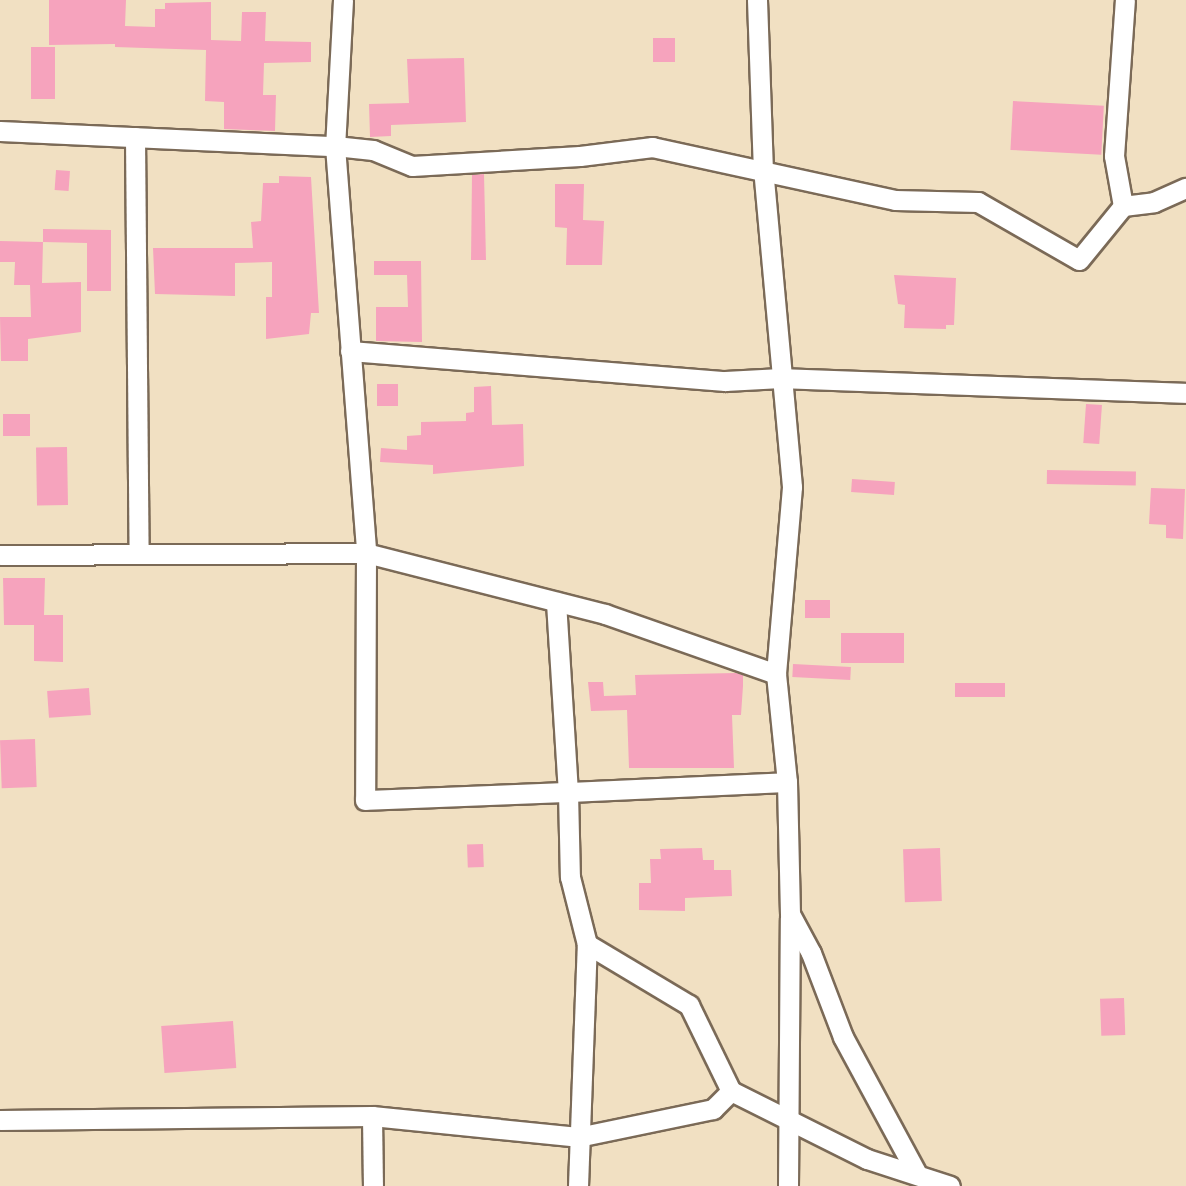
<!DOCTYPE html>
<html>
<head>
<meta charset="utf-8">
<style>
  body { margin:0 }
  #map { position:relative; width:1186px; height:1186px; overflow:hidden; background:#f1e0c2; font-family:Delius,sans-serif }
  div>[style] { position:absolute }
  .building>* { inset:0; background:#f6a3bd; transform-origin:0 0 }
  .roads { filter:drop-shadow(2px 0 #7b6a57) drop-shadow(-2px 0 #7b6a57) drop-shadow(0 2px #7b6a57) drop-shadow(0 -2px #7b6a57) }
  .minor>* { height:19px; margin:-9.5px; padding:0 9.5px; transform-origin:9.5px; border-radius:9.5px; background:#fff }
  span { translate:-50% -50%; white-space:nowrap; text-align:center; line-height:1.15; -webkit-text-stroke:6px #fbf7ec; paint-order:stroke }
</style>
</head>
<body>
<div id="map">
  <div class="building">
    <i style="clip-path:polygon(49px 0,126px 0,125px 26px,155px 27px,155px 9px,165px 9px,165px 3px,211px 2px,211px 40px,241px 41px,242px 12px,266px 12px,265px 41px,311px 42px,311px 62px,264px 63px,263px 95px,276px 95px,275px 131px,224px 129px,224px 102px,205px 101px,206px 50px,115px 47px,115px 44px,49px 45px)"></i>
    <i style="left:653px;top:38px;width:22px;height:24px"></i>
    <i style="left:31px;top:47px;width:24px;height:52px"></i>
    <i style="clip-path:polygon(464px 58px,466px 122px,391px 125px,391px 136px,370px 137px,369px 104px,409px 103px,407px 59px)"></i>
    <i style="left:1013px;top:101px;width:91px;height:49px;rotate:3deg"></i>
    <i style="left:56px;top:170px;width:14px;height:20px;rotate:4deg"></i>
    <i style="clip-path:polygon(484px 174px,486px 260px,471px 260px,472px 175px)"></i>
    <i style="clip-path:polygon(279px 176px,311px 177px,319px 313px,311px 313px,309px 334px,266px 339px,266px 297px,272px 297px,272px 262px,235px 263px,235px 296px,155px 294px,153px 248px,253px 248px,251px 222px,261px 221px,263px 183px,279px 183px)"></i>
    <i style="clip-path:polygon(555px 184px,584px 184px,583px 220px,604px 221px,602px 265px,566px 265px,567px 228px,555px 227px)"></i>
    <i style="clip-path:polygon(43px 229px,111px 230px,111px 291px,87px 291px,87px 243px,43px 242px)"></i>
    <i style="clip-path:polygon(0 241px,43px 242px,42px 283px,81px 282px,81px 332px,28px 339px,28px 361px,1px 361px,0 317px,31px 317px,30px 285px,14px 285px,15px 262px,0 262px)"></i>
    <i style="clip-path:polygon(374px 261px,421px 261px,422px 342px,376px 341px,376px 307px,408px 307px,407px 275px,374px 275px)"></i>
    <i style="clip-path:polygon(894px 275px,956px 278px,954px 325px,946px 325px,946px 329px,904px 328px,905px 305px,898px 304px)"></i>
    <i style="left:377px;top:384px;width:21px;height:22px"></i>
    <i style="clip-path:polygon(491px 386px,492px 425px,523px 424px,524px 466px,433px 474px,433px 465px,380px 462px,381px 448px,407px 450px,407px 436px,421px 435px,421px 422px,466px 421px,466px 413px,474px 412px,474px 387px)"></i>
    <i style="left:1086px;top:404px;width:16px;height:39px;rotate:4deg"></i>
    <i style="left:3px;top:414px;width:27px;height:22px"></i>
    <i style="left:67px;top:447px;width:58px;height:31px;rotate:89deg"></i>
    <i style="left:1047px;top:470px;width:89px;height:14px;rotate:1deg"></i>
    <i style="left:852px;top:479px;width:43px;height:13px;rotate:4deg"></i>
    <i style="clip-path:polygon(1151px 488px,1185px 489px,1183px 539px,1166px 538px,1166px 525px,1149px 524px)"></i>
    <i style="clip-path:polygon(3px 578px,45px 578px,44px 615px,63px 615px,63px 662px,34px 661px,34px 625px,4px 625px)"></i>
    <i style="left:805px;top:600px;width:25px;height:18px"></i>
    <i style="left:841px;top:633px;width:63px;height:30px"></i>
    <i style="left:793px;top:664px;width:58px;height:13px;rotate:3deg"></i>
    <i style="clip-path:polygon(736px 673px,743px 675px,743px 686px,741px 715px,732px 715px,734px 768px,629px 768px,627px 710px,591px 711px,588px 682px,603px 682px,604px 696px,636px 695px,635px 675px)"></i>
    <i style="left:955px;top:683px;width:50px;height:14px"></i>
    <i style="left:89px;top:688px;width:27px;height:42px;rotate:86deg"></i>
    <i style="left:35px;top:739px;width:48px;height:35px;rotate:88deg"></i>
    <i style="left:483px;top:844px;width:23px;height:16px;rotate:88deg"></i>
    <i style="clip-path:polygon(702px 848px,703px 860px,714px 860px,714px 870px,731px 870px,732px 896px,685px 898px,685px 911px,639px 910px,639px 883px,651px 883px,650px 859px,661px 859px,660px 849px)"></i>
    <i style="left:940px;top:848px;width:53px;height:37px;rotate:88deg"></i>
    <i style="left:1124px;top:998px;width:37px;height:24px;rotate:88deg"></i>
    <i style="left:233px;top:1021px;width:47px;height:72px;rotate:86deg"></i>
  </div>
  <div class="roads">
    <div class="minor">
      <i style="left:343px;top:0;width:146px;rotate:93.1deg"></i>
      <i style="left:335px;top:146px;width:408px;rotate:85.6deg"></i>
      <i style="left:366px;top:553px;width:247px;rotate:90.2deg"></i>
      <i style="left:365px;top:800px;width:203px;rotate:-2.3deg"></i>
      <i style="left:568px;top:792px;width:85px;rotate:88.7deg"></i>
      <i style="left:570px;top:877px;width:69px;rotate:75.8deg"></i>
      <i style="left:587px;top:944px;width:119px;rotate:30.9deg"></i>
      <i style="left:689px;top:1005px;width:96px;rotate:64deg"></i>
      <i style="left:731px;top:1091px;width:152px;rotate:26.6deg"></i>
      <i style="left:867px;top:1159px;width:87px;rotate:18deg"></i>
      <i style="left:757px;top:0;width:168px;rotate:88deg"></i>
      <i style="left:763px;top:168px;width:320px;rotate:84.8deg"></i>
      <i style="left:792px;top:487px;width:188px;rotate:94.9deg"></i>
      <i style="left:776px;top:674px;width:109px;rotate:84.2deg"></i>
      <i style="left:787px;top:782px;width:132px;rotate:88.7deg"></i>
      <i style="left:790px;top:914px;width:44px;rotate:61.7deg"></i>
      <i style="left:811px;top:953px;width:90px;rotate:69.1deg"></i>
      <i style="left:843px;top:1037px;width:153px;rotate:61.6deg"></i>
      <i style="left:0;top:131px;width:335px;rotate:2.6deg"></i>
      <i style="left:335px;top:146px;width:38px;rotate:6deg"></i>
      <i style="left:373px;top:150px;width:42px;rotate:22.3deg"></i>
      <i style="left:412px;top:166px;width:168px;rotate:-3.4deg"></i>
      <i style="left:580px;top:156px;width:73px;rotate:-7.1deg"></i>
      <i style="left:652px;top:147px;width:249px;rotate:12.3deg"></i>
      <i style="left:895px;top:200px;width:83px;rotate:1.4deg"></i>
      <i style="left:978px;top:202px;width:116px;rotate:29.9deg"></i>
      <i style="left:1079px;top:260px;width:70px;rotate:-50.8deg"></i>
      <i style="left:1123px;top:206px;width:51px;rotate:-100.2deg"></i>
      <i style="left:1114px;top:156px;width:156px;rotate:-86deg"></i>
      <i style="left:135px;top:137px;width:417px;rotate:89.5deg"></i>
      <i style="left:1123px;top:206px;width:31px;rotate:-7deg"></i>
      <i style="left:1154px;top:202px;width:35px;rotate:-24deg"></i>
      <i style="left:350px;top:351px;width:376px;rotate:4.6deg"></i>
      <i style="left:725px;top:381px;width:56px;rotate:-3.1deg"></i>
      <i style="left:781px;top:378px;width:405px;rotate:2.1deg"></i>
      <i style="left:0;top:555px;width:366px;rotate:-0.3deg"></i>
      <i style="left:366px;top:553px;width:247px;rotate:14.3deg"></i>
      <i style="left:605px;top:614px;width:181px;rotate:19.3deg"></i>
      <i style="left:556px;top:602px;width:190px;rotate:86.4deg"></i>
      <i style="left:568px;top:792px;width:219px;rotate:-2.6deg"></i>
      <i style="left:372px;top:1116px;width:70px;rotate:89.2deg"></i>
      <i style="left:0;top:1120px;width:372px;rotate:-0.6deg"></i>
      <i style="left:372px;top:1116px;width:207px;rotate:5.8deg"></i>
      <i style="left:578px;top:1137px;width:138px;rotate:-11.7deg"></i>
      <i style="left:713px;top:1109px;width:25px;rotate:-45deg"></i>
      <i style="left:578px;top:1186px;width:242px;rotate:-87.9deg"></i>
      <i style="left:788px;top:1186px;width:268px;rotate:-89.6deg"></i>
    </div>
  </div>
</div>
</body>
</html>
